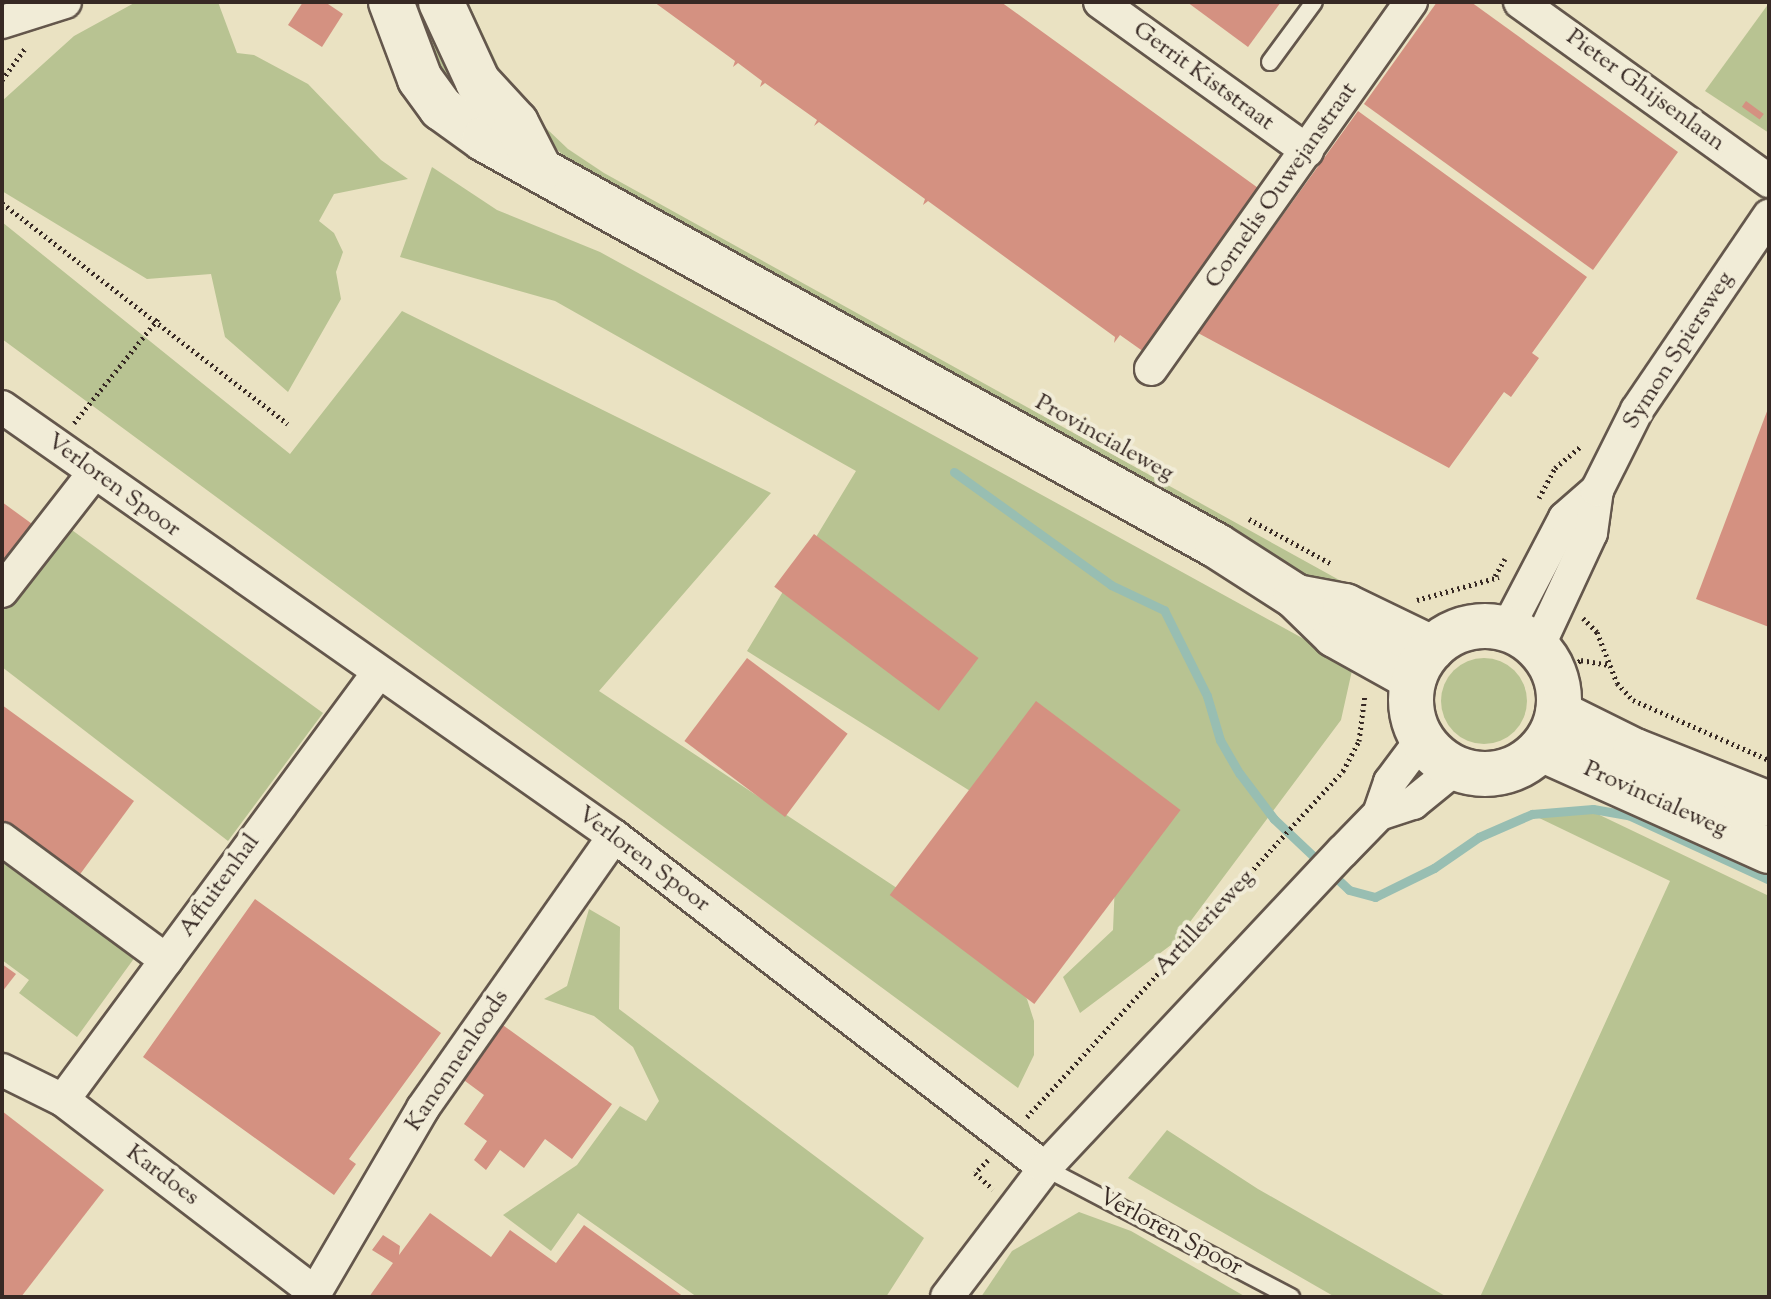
<!DOCTYPE html>
<html>
<head>
<meta charset="utf-8">
<style>
  body { margin:0 }
  #map { position:relative; width:1771px; height:1299px; overflow:hidden; background:#eae2c2; font-family:"Sorts Mill Goudy",serif }
  div>[style] { position:absolute }
  .green>* { inset:0; background:#b8c392 }
  .round { border-radius:50% }
  .stream>* { height:9px; margin:-4.5px; padding:0 4.5px; transform-origin:4.5px; border-radius:4.5px; background:#98beb2 }
  .building>* { inset:0; background:#d49181; transform-origin:0 0 }
  .path>* { height:5px; margin-top:-2.5px; transform-origin:0; background:repeating-linear-gradient(90deg,#372924 0 2px,transparent 0 6px) }
  .roads { filter:drop-shadow(2px 0 #64574c) drop-shadow(-2px 0 #64574c) drop-shadow(0 2px #64574c) drop-shadow(0 -2px #64574c) }
  .lane>* { height:16px; margin:-8px; padding:0 8px; transform-origin:8px; border-radius:8px; background:#f1ecd7 }
  .street>* { height:32px; margin:-16px; padding:0 16px; transform-origin:16px; border-radius:16px; background:#f1ecd7 }
  .secondary>* { height:44px; margin:-22px; padding:0 22px; transform-origin:22px; border-radius:22px; background:#f1ecd7 }
  .secondary>.ring { margin:-22px; padding:0; box-sizing:content-box; background:none; border:44px solid #f1ecd7; border-radius:50% }
  span { translate:-50% -50%; white-space:nowrap; text-align:center; line-height:1.15; -webkit-text-stroke:8px #f1ecd7; paint-order:stroke }
  .street-label { font-size:24px; color:#372924 }
  .frame { position:absolute; inset:0; border:4px solid #372924; pointer-events:none }
</style>
</head>
<body>
<div id="map">
  <div class="green">
    <i style="clip-path:polygon(136px 2px,218px 2px,237px 53px,254px 55px,308px 84px,381px 160px,408px 179px,334px 194px,319px 221px,334px 233px,343px 252px,336px 272px,341px 299px,288px 392px,225px 337px,211px 274px,147px 279px,2px 191px,2px 101px,74px 36px)"></i>
    <i style="clip-path:polygon(406px 2px,424px 2px,504px 122px,443px 84px)"></i>
    <i style="clip-path:polygon(458px 2px,468px 2px,501px 72px,527px 110px,568px 149px,604px 173px,1370px 597px,1364px 605px,1288px 565px,591px 181px,523px 118px)"></i>
    <i style="clip-path:polygon(1769px 3px,1769px 133px,1705px 91px)"></i>
    <i style="clip-path:polygon(432px 167px,497px 210px,600px 252px,1353px 666px,1341px 720px,1175px 942px,1080px 1013px,1063px 977px,1113px 930px,1115px 882px,747px 651px,856px 471px,555px 301px,400px 257px)"></i>
    <i style="clip-path:polygon(2px 222px,290px 454px,402px 311px,771px 493px,599px 691px,989px 949px,1027px 999px,1034px 1021px,1034px 1055px,1018px 1088px,2px 339px)"></i>
    <i style="clip-path:polygon(65px 525px,323px 713px,228px 841px,2px 667px,2px 609px)"></i>
    <i class="round" style="left:1441px;top:658px;width:86px;height:86px"></i>
    <i style="clip-path:polygon(1585px 808px,1769px 896px,1769px 1297px,1480px 1297px,1670px 881px,1535px 816px)"></i>
    <i style="clip-path:polygon(2px 853px,138px 953px,77px 1037px,19px 993px,29px 980px,2px 960px)"></i>
    <i style="clip-path:polygon(589px 909px,620px 927px,619px 1009px,924px 1238px,886px 1297px,697px 1297px,578px 1213px,551px 1251px,503px 1215px,577px 1165px,620px 1106px,646px 1121px,659px 1101px,633px 1047px,594px 1016px,544px 999px,567px 986px)"></i>
    <i style="clip-path:polygon(1167px 1130px,1258px 1189px,1447px 1297px,1335px 1297px,1128px 1178px)"></i>
    <i style="clip-path:polygon(1079px 1212px,1131px 1231px,1246px 1297px,981px 1297px,1012px 1251px)"></i>
  </div>
  <div class="stream">
    <i style="left:954px;top:472px;width:193px;rotate:35.7deg"></i>
    <i style="left:1111px;top:585px;width:59px;rotate:25.3deg"></i>
    <i style="left:1164px;top:610px;width:96px;rotate:63.4deg"></i>
    <i style="left:1207px;top:696px;width:46px;rotate:73.5deg"></i>
    <i style="left:1220px;top:740px;width:39px;rotate:60deg"></i>
    <i style="left:1240px;top:774px;width:56px;rotate:52.9deg"></i>
    <i style="left:1274px;top:819px;width:103px;rotate:43.4deg"></i>
    <i style="left:1349px;top:890px;width:27px;rotate:15deg"></i>
    <i style="left:1375px;top:897px;width:66px;rotate:-26.2deg"></i>
    <i style="left:1434px;top:868px;width:55px;rotate:-34.6deg"></i>
    <i style="left:1479px;top:837px;width:58px;rotate:-23.5deg"></i>
    <i style="left:1532px;top:814px;width:61px;rotate:-4.7deg"></i>
    <i style="left:1593px;top:809px;width:36px;rotate:10deg"></i>
    <i style="left:1628px;top:815px;width:155px;rotate:24.7deg"></i>
  </div>
  <div class="building">
    <i style="clip-path:polygon(303px 2px,325px 2px,343px 14px,322px 47px,288px 25px)"></i>
    <i style="clip-path:polygon(654px 2px,1001px 2px,1265px 193px,1144px 352px,1120px 335px,1114px 343px,1115px 337px,928px 201px,923px 205px,925px 199px,819px 122px,814px 126px,817px 120px,765px 83px,760px 87px,762px 81px,738px 63px,733px 67px,735px 61px)"></i>
    <i style="clip-path:polygon(1187px 2px,1281px 2px,1248px 47px)"></i>
    <i style="clip-path:polygon(1437px 2px,1471px 2px,1678px 152px,1593px 270px,1364px 104px)"></i>
    <i style="left:1746px;top:101px;width:22px;height:7px;rotate:36deg"></i>
    <i style="clip-path:polygon(1358px 111px,1587px 277px,1532px 353px,1539px 358px,1511px 397px,1504px 392px,1449px 468px,1198px 333px)"></i>
    <i style="clip-path:polygon(1769px 406px,1769px 627px,1696px 599px)"></i>
    <i style="clip-path:polygon(2px 502px,39px 529px,9px 569px,2px 563px)"></i>
    <i style="left:814px;top:534px;width:206px;height:66px;rotate:37deg"></i>
    <i style="left:747px;top:658px;width:126px;height:104px;rotate:37deg"></i>
    <i style="left:1036px;top:701px;width:181px;height:243px;rotate:37deg"></i>
    <i style="clip-path:polygon(2px 705px,134px 801px,78px 877px,2px 822px)"></i>
    <i style="clip-path:polygon(255px 899px,441px 1033px,349px 1159px,356px 1164px,334px 1195px,143px 1057px)"></i>
    <i style="clip-path:polygon(2px 964px,16px 974px,2px 992px)"></i>
    <i style="clip-path:polygon(496px 1020px,612px 1104px,572px 1159px,545px 1139px,524px 1168px,500px 1150px,486px 1170px,474px 1160px,487px 1141px,464px 1124px,484px 1095px,457px 1075px)"></i>
    <i style="clip-path:polygon(2px 1111px,104px 1190px,21px 1297px,2px 1297px)"></i>
    <i style="clip-path:polygon(430px 1213px,491px 1257px,510px 1230px,556px 1263px,584px 1225px,684px 1297px,369px 1297px,393px 1263px,372px 1250px,383px 1235px,400px 1246px,399px 1255px)"></i>
  </div>
  <div class="path">
    <i style="left:2px;top:80px;width:39px;rotate:-54deg"></i>
    <i style="left:2px;top:203px;width:361px;rotate:37.7deg"></i>
    <i style="left:74px;top:423px;width:134px;rotate:-51.1deg"></i>
    <i style="left:1539px;top:498px;width:34px;rotate:-62deg"></i>
    <i style="left:1555px;top:468px;width:35px;rotate:-40deg"></i>
    <i style="left:1249px;top:519px;width:94px;rotate:28.5deg"></i>
    <i style="left:1495px;top:576px;width:20px;rotate:-60deg"></i>
    <i style="left:1417px;top:600px;width:85px;rotate:-15.7deg"></i>
    <i style="left:1583px;top:618px;width:20px;rotate:45deg"></i>
    <i style="left:1597px;top:632px;width:55px;rotate:68.6deg"></i>
    <i style="left:1617px;top:683px;width:23px;rotate:47deg"></i>
    <i style="left:1633px;top:700px;width:149px;rotate:23.8deg"></i>
    <i style="left:1559px;top:676px;width:27px;rotate:-36deg"></i>
    <i style="left:1581px;top:660px;width:27px;rotate:10deg"></i>
    <i style="left:1027px;top:1117px;width:469px;rotate:-47.6deg"></i>
    <i style="left:1343px;top:771px;width:34px;rotate:-62deg"></i>
    <i style="left:1359px;top:741px;width:47px;rotate:-82.7deg"></i>
    <i style="left:988px;top:1160px;width:18px;rotate:135deg"></i>
    <i style="left:975px;top:1173px;width:24px;rotate:42deg"></i>
  </div>
  <div class="roads">
    <div class="lane">
      <i style="left:1270px;top:62px;width:74px;rotate:-53.7deg"></i>
      <i style="left:1045px;top:1168px;width:278px;rotate:27.7deg"></i>
    </div>
    <div class="street">
      <i style="left:1100px;top:2px;width:255px;rotate:35.7deg"></i>
      <i style="left:1520px;top:2px;width:307px;rotate:35.7deg"></i>
      <i style="left:2px;top:22px;width:66px;rotate:-17.6deg"></i>
      <i style="left:1151px;top:369px;width:450px;rotate:-54.7deg"></i>
      <i style="left:2px;top:407px;width:747px;rotate:35.03deg"></i>
      <i style="left:614px;top:836px;width:544px;rotate:37.61deg"></i>
      <i style="left:2px;top:591px;width:150px;rotate:-52.1deg"></i>
      <i style="left:1507px;top:629px;width:125px;rotate:-62.4deg"></i>
      <i style="left:1565px;top:518px;width:43px;rotate:-41.2deg"></i>
      <i style="left:1538px;top:647px;width:126px;rotate:-65.1deg"></i>
      <i style="left:1591px;top:533px;width:43px;rotate:-82.1deg"></i>
      <i style="left:1597px;top:490px;width:89px;rotate:-63.4deg"></i>
      <i style="left:1637px;top:410px;width:235px;rotate:-55.8deg"></i>
      <i style="left:1379px;top:814px;width:34px;rotate:-71deg"></i>
      <i style="left:1390px;top:782px;width:54px;rotate:-53.3deg"></i>
      <i style="left:2px;top:839px;width:204px;rotate:36.4deg"></i>
      <i style="left:2px;top:1070px;width:68px;rotate:26.2deg"></i>
      <i style="left:63px;top:1100px;width:317px;rotate:37.4deg"></i>
      <i style="left:315px;top:1293px;width:214px;rotate:-59.7deg"></i>
      <i style="left:423px;top:1108px;width:332px;rotate:-54.9deg"></i>
      <i style="left:63px;top:1100px;width:531px;rotate:-53.58deg"></i>
      <i style="left:947px;top:1297px;width:162px;rotate:-52.8deg"></i>
      <i style="left:1045px;top:1168px;width:434px;rotate:-46.8deg"></i>
      <i style="left:1342px;top:852px;width:53px;rotate:-45.8deg"></i>
      <i style="left:1379px;top:814px;width:36px;rotate:-18deg"></i>
      <i style="left:1413px;top:803px;width:55px;rotate:-39.1deg"></i>
    </div>
    <div class="secondary">
      <i style="left:391px;top:2px;width:82px;rotate:69.4deg"></i>
      <i style="left:420px;top:79px;width:36px;rotate:54deg"></i>
      <i style="left:441px;top:108px;width:53px;rotate:35.8deg"></i>
      <i style="left:484px;top:139px;width:838px;rotate:29.04deg"></i>
      <i style="left:1217px;top:546px;width:93px;rotate:32.7deg"></i>
      <i style="left:1295px;top:596px;width:56px;rotate:44.3deg"></i>
      <i style="left:1335px;top:635px;width:90px;rotate:29.1deg"></i>
      <i style="left:441px;top:2px;width:88px;rotate:65.2deg"></i>
      <i style="left:478px;top:82px;width:56px;rotate:47.2deg"></i>
      <i style="left:516px;top:123px;width:53px;rotate:62.9deg"></i>
      <i style="left:1297px;top:597px;width:49px;rotate:10.6deg"></i>
      <i style="left:1345px;top:606px;width:97px;rotate:25.8deg"></i>
      <i class="ring" style="left:1411px;top:626px;width:104px;height:104px"></i>
      <i style="left:1558px;top:713px;width:86px;rotate:26.3deg"></i>
      <i style="left:1635px;top:751px;width:144px;rotate:21.6deg"></i>
      <i style="left:1541px;top:749px;width:250px;rotate:24.1deg"></i>
    </div>
  </div>
  <div class="street-label">
    <span style="left:1203px;top:77px;rotate:36deg">Gerrit Kiststraat</span>
    <span style="left:1645px;top:91px;rotate:36deg">Pieter Ghijsenlaan</span>
    <span style="left:1282px;top:186px;rotate:-55deg">Cornelis Ouwejanstraat</span>
    <span style="left:1679px;top:351px;rotate:-57deg">Symon Spiersweg</span>
    <span style="left:1104px;top:439px;rotate:29deg">Provincialeweg</span>
    <span style="left:113px;top:486px;rotate:36deg">Verloren Spoor</span>
    <span style="left:1655px;top:800px;rotate:24deg">Provincialeweg</span>
    <span style="left:643px;top:860px;rotate:37deg">Verloren Spoor</span>
    <span style="left:220px;top:886px;rotate:-54deg">Affuitenhal</span>
    <span style="left:1205px;top:923px;rotate:-47deg">Artillerieweg</span>
    <span style="left:458px;top:1061px;rotate:-56deg">Kanonnenloods</span>
    <span style="left:162px;top:1176px;rotate:37deg">Kardoes</span>
    <span style="left:1170px;top:1233px;rotate:28deg">Verloren Spoor</span>
  </div>
  <div class="frame"></div>
</div>
</body>
</html>
